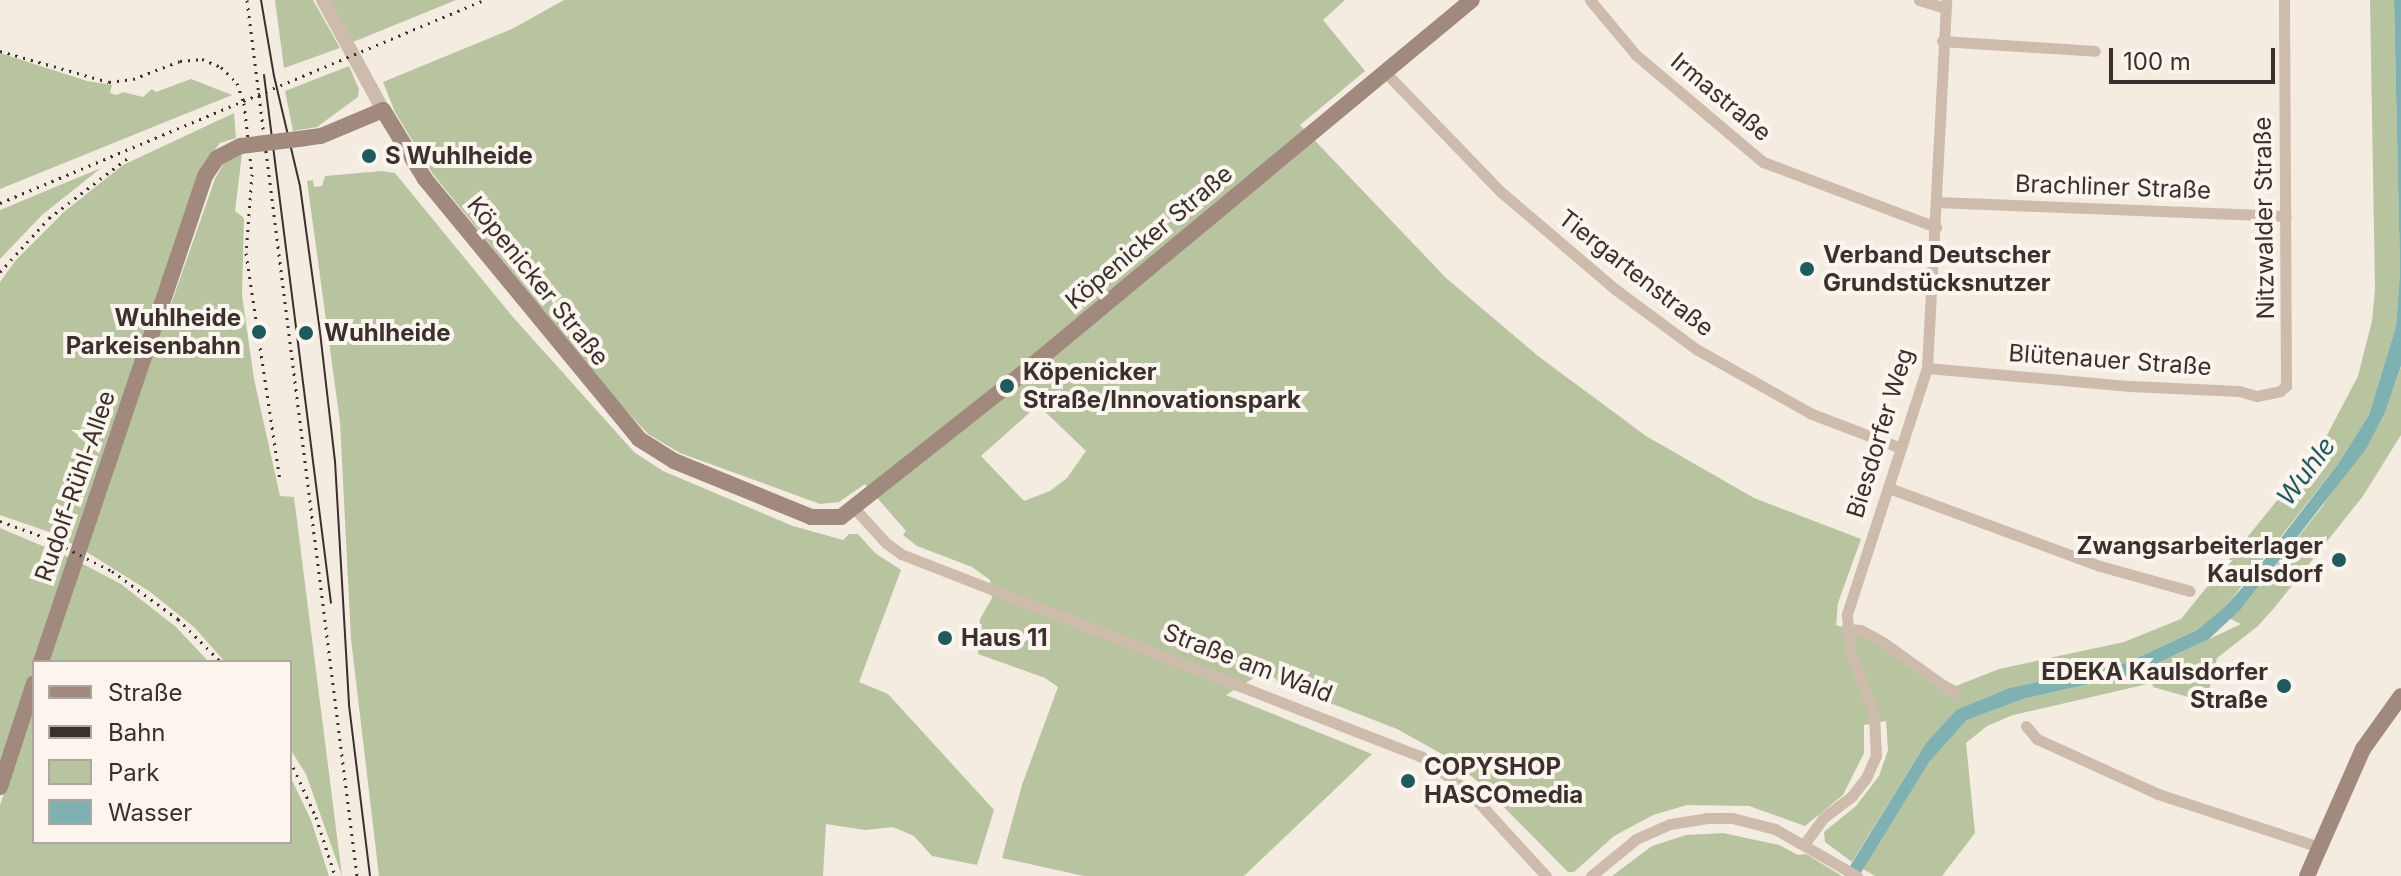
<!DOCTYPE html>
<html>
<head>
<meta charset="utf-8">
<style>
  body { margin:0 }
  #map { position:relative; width:2401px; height:876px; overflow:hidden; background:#f4ebe1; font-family:Inter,sans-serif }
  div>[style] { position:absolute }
  .green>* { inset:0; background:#b8c4a0 }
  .water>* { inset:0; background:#7fb0b2 }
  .minor>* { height:11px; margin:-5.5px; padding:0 5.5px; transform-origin:5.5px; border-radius:5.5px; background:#cdbbac }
  .tertiary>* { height:14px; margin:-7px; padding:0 7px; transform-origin:7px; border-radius:7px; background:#cdbbac }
  .secondary>* { height:16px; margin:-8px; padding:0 8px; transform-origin:8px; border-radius:8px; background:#a18a7d }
  .tram>* { height:2px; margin:-1px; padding:0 1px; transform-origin:1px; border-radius:1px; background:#3b302b }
  .rail>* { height:3px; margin-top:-1.5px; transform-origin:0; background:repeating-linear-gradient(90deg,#3b302b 0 2px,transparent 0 8px) }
  .secondary-bridge>* { height:16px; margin:-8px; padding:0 8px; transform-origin:8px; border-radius:8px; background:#a18a7d }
  .dots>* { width:22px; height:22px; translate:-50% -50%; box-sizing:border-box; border:4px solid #fbf5ee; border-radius:50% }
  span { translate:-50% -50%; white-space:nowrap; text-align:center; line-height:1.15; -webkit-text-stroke:8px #fbf5ee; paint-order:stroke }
  .street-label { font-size:24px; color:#3b302b }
  .poi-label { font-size:24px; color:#3b302b; font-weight:700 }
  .left { translate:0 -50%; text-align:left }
  .right { translate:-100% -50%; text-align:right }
  .water-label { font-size:26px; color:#1f5a5e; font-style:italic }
  .legend { position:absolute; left:32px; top:660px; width:260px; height:184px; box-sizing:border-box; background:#fbf5ee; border:2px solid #aea6a0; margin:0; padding:10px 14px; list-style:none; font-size:24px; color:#3b302b }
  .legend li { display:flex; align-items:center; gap:16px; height:40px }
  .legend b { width:40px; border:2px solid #aea6a0 }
  .scale { position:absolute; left:2109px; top:48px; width:166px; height:36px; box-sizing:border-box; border:4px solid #3b302b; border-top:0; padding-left:10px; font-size:24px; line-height:28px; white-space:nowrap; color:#3b302b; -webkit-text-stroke:6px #fbf5ee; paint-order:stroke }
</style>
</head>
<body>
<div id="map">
  <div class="green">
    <i style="clip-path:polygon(275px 0,313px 0,340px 48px,284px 68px)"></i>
    <i style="clip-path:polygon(329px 0,456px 0,353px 42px)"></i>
    <i style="clip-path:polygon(evenodd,564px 0,1345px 0,1323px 20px,1365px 71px,1300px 125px,1446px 278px,1538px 356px,1646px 436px,1754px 498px,1861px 539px,1838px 603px,1836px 625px,1862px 634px,1956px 686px,1999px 669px,2124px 642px,2181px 619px,2322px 445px,2358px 376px,2372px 321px,2375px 289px,2370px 0,2394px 0,2400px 271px,2396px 326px,2369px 415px,2338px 464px,2226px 606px,2241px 609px,2322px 507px,2386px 410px,2401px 367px,2401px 435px,2363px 496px,2274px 608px,2258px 626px,2217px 658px,2206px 702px,2153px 687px,2152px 683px,2013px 715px,1987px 726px,1966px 743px,1975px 833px,1942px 876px,1875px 876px,1863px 869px,1930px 761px,1967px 720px,2023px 699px,2137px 673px,2241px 624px,2218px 613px,2197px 630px,2126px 663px,2009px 688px,1956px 710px,1926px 743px,1852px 862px,1825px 842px,1824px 832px,1856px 806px,1879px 776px,1888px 750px,1886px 721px,1864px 725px,1864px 753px,1843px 795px,1805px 826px,1749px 806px,1687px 805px,1653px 815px,1614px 836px,1574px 872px,1568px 872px,1481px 784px,1449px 758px,1397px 729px,1289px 687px,1279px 689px,1276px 679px,1265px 671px,1226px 695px,1372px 754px,1244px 876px,1084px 876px,1002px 858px,1022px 785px,1058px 687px,1045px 678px,978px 654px,980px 619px,992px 598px,990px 580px,972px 567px,917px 546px,903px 535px,906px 531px,865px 484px,839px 502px,820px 504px,680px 453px,648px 434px,618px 402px,432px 173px,395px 112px,383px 82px,512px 29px,564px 0,1038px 405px,1086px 451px,1067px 478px,1050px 491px,1024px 501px,981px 456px,1038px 405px)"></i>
    <i style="clip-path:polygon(0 53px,87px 81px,112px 85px,110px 93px,117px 95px,123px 92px,143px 97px,152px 89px,156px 92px,191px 79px,232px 95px,0 189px)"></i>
    <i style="clip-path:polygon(349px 66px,359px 89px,358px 97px,317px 127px,293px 131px,285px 91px)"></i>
    <i style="clip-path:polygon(234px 113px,236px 138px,220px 143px,210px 156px,74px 545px,49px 532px,0 515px,0 282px,16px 260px,64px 212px,123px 165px)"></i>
    <i style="clip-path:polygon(242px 154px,235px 211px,244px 218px,242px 295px,254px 379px,280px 496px,294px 497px,342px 876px,306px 774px,290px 749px,290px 662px,225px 662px,194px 627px,149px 591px,85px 551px,165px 309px,170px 307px,215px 179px,224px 163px)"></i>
    <i style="clip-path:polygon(101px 168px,42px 215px,0 259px,0 210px)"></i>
    <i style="clip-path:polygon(382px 171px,395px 173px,512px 316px,634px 452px,663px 471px,793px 526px,843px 540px,849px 534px,858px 534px,875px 553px,901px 570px,859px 682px,888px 694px,994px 810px,977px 865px,932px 856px,914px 836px,893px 827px,865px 830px,826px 824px,823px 876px,379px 876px,351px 639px,340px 422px,307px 181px,313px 180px,314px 187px,322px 186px,325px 176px)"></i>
    <i style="clip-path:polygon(0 528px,71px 558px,0 770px)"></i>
    <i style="clip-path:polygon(81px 563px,121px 584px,176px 627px,209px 662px,48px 662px)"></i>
    <i style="clip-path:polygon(34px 704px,34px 842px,290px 842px,290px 776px,311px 820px,329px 876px,0 876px,0 805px)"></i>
    <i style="clip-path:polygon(1723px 833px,1779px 845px,1798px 855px,1806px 854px,1842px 876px,1612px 876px,1652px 846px,1686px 835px)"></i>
  </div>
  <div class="water">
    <i style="clip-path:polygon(2394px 0,2401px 0,2401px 366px,2386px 410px,2366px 449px,2241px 609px,2209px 639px,2137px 673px,2023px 699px,1967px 720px,1930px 761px,1859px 876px,1844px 876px,1926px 743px,1956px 710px,2009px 688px,2126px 663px,2197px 630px,2225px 607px,2248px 581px,2338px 464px,2369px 415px,2396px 326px,2400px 271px)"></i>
  </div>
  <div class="minor">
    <i style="left:1590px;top:0;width:72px;rotate:50.1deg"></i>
    <i style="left:1636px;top:55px;width:166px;rotate:40.1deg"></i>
    <i style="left:1763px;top:162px;width:185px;rotate:20.6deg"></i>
    <i style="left:1919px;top:0;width:27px;rotate:17deg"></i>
    <i style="left:1942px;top:41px;width:153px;rotate:3.7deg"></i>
    <i style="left:1385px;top:72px;width:167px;rotate:46deg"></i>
    <i style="left:1501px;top:192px;width:150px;rotate:40.4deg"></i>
    <i style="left:1615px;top:289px;width:101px;rotate:36.5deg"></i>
    <i style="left:1696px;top:349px;width:133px;rotate:29.3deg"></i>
    <i style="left:1812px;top:414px;width:95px;rotate:20.9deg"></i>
    <i style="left:1937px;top:202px;width:349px;rotate:2.3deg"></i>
    <i style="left:1927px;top:368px;width:204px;rotate:5.1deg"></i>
    <i style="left:2130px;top:386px;width:109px;rotate:2.6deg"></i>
    <i style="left:2239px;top:391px;width:19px;rotate:16deg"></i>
    <i style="left:2257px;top:396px;width:24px;rotate:-12deg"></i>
    <i style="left:2280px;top:391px;width:8px;rotate:-40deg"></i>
    <i style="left:2286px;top:386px;width:386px;rotate:-90.3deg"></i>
    <i style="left:1889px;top:488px;width:225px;rotate:20.3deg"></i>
    <i style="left:2100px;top:566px;width:93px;rotate:15.5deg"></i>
    <i style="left:855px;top:509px;width:46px;rotate:47.6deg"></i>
    <i style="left:886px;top:543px;width:19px;rotate:36deg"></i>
    <i style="left:901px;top:554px;width:559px;rotate:21.29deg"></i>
    <i style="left:1422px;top:757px;width:59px;rotate:36.7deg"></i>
    <i style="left:1469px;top:792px;width:114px;rotate:47.5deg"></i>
    <i style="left:1846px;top:629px;width:15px;rotate:4deg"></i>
    <i style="left:1861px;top:630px;width:26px;rotate:29deg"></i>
    <i style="left:1884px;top:643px;width:86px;rotate:35.5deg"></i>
    <i style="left:2026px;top:726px;width:17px;rotate:50deg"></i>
    <i style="left:2037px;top:739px;width:133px;rotate:24.4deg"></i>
    <i style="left:2158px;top:794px;width:169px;rotate:18.2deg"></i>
    <i style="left:1805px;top:843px;width:31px;rotate:-54deg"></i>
    <i style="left:1823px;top:818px;width:35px;rotate:-37deg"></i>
    <i style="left:1851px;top:797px;width:24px;rotate:-52deg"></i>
    <i style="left:1866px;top:778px;width:24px;rotate:-66deg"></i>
    <i style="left:1876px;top:756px;width:41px;rotate:-92.8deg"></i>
    <i style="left:1874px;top:715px;width:69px;rotate:-110.3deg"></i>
    <i style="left:1850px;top:650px;width:36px;rotate:-95deg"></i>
    <i style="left:1847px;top:614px;width:259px;rotate:-72deg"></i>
    <i style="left:1927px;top:368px;width:368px;rotate:-87deg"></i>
    <i style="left:1591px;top:876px;width:58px;rotate:-39.4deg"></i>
    <i style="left:1636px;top:839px;width:37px;rotate:-24deg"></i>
    <i style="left:1670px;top:824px;width:36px;rotate:-9deg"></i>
    <i style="left:1706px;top:818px;width:26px"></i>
    <i style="left:1732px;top:818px;width:44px;rotate:14.3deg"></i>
    <i style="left:1775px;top:829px;width:95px;rotate:29.8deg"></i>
  </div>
  <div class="tertiary">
    <i style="left:323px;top:0;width:125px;rotate:61.4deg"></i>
  </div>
  <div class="secondary">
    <i style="left:299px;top:139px;width:22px;rotate:-8deg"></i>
    <i style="left:321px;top:136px;width:67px;rotate:-22.8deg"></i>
    <i style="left:383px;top:110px;width:81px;rotate:58.7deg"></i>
    <i style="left:425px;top:179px;width:337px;rotate:50.5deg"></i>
    <i style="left:639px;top:439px;width:41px;rotate:32.2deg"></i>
    <i style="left:674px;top:461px;width:148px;rotate:22.2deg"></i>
    <i style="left:811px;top:517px;width:30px"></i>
    <i style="left:841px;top:517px;width:211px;rotate:-38.3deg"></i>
    <i style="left:1007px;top:386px;width:604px;rotate:-39.7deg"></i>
    <i style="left:41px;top:662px;width:513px;rotate:-71.35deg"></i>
    <i style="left:205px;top:176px;width:22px;rotate:-56deg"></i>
    <i style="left:217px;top:158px;width:27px;rotate:-27deg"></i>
    <i style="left:0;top:787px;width:109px;rotate:-71.9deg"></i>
    <i style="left:2307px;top:876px;width:139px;rotate:-66.2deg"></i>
    <i style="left:2363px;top:749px;width:65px;rotate:-54.4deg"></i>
  </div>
  <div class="tram">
    <i style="left:261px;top:0;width:77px;rotate:80.3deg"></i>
    <i style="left:274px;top:76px;width:113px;rotate:76.7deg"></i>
    <i style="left:300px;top:186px;width:147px;rotate:82.2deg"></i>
    <i style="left:320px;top:332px;width:130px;rotate:83.4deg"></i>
    <i style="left:335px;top:461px;width:244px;rotate:86.7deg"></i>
    <i style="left:349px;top:705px;width:172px;rotate:83deg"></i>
    <i style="left:264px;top:75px;width:532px;rotate:82.77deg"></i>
  </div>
  <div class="rail">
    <i style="left:247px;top:0;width:883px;rotate:82.84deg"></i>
    <i style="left:0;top:51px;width:113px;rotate:15.9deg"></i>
    <i style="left:109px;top:82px;width:24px;rotate:-7deg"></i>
    <i style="left:133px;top:79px;width:50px;rotate:-21deg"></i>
    <i style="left:180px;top:61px;width:22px;rotate:-5deg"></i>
    <i style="left:202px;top:59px;width:21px;rotate:23deg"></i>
    <i style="left:221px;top:67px;width:23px;rotate:45deg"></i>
    <i style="left:237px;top:83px;width:21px;rotate:71deg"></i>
    <i style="left:244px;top:103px;width:71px;rotate:83.6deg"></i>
    <i style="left:252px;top:174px;width:79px;rotate:94.3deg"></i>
    <i style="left:246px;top:253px;width:230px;rotate:81.5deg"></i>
    <i style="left:0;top:203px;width:525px;rotate:-22.75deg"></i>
    <i style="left:0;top:272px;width:73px;rotate:-47.8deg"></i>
    <i style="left:49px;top:218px;width:101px;rotate:-37.3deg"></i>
    <i style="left:0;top:521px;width:47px;rotate:20deg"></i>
    <i style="left:44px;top:537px;width:76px;rotate:26.6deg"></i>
    <i style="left:112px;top:571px;width:82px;rotate:36deg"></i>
    <i style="left:178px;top:619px;width:61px;rotate:45deg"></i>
    <i style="left:290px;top:760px;width:63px;rotate:65.5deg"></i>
    <i style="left:316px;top:817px;width:62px;rotate:72.1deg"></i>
  </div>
  <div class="secondary-bridge">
    <i style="left:241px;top:146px;width:58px;rotate:-6.9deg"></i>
  </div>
  <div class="dots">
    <i style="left:369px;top:156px;background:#1f5a5e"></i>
    <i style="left:1807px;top:269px;background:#1f5a5e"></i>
    <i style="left:259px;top:332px;background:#1f5a5e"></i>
    <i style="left:306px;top:333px;background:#1f5a5e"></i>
    <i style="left:1007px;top:386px;background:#1f5a5e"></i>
    <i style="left:2339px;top:560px;background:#1f5a5e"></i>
    <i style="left:945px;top:638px;background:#1f5a5e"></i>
    <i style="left:2284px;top:686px;background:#1f5a5e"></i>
    <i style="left:1408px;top:781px;background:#1f5a5e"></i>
  </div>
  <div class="street-label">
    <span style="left:1721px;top:97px;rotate:40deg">Irmastraße</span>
    <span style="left:2113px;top:187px;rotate:2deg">Brachliner Straße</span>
    <span style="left:2264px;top:218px;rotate:-91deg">Nitzwalder Straße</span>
    <span style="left:1149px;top:237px;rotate:-40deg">Köpenicker Straße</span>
    <span style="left:1636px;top:273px;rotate:38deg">Tiergartenstraße</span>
    <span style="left:538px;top:281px;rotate:51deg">Köpenicker Straße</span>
    <span style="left:2110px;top:360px;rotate:4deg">Blütenauer Straße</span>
    <span style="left:1880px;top:433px;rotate:-73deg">Biesdorfer Weg</span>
    <span style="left:75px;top:486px;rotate:-71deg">Rudolf-Rühl-Allee</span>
    <span style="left:1248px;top:663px;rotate:21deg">Straße am Wald</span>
  </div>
  <div class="poi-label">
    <span class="left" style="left:385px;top:156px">S Wuhlheide</span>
    <span class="left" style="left:1823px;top:269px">Verband Deutscher<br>Grundstücksnutzer</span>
    <span class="right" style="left:241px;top:332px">Wuhlheide<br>Parkeisenbahn</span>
    <span class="left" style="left:324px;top:333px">Wuhlheide</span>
    <span class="left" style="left:1023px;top:386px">Köpenicker<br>Straße/Innovationspark</span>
    <span class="right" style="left:2323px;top:560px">Zwangsarbeiterlager<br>Kaulsdorf</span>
    <span class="left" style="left:961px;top:638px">Haus 11</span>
    <span class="right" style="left:2268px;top:686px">EDEKA Kaulsdorfer<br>Straße</span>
    <span class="left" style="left:1424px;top:781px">COPYSHOP<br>HASCOmedia</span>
  </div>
  <div class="water-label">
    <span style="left:2306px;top:471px;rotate:-53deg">Wuhle</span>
  </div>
  <ul class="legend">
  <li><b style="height:10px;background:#a18a7d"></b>Straße</li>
  <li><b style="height:10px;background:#3b302b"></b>Bahn</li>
  <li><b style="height:22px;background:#b8c4a0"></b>Park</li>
  <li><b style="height:22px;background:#7fb0b2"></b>Wasser</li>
  </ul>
  <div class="scale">100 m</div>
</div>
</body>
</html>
